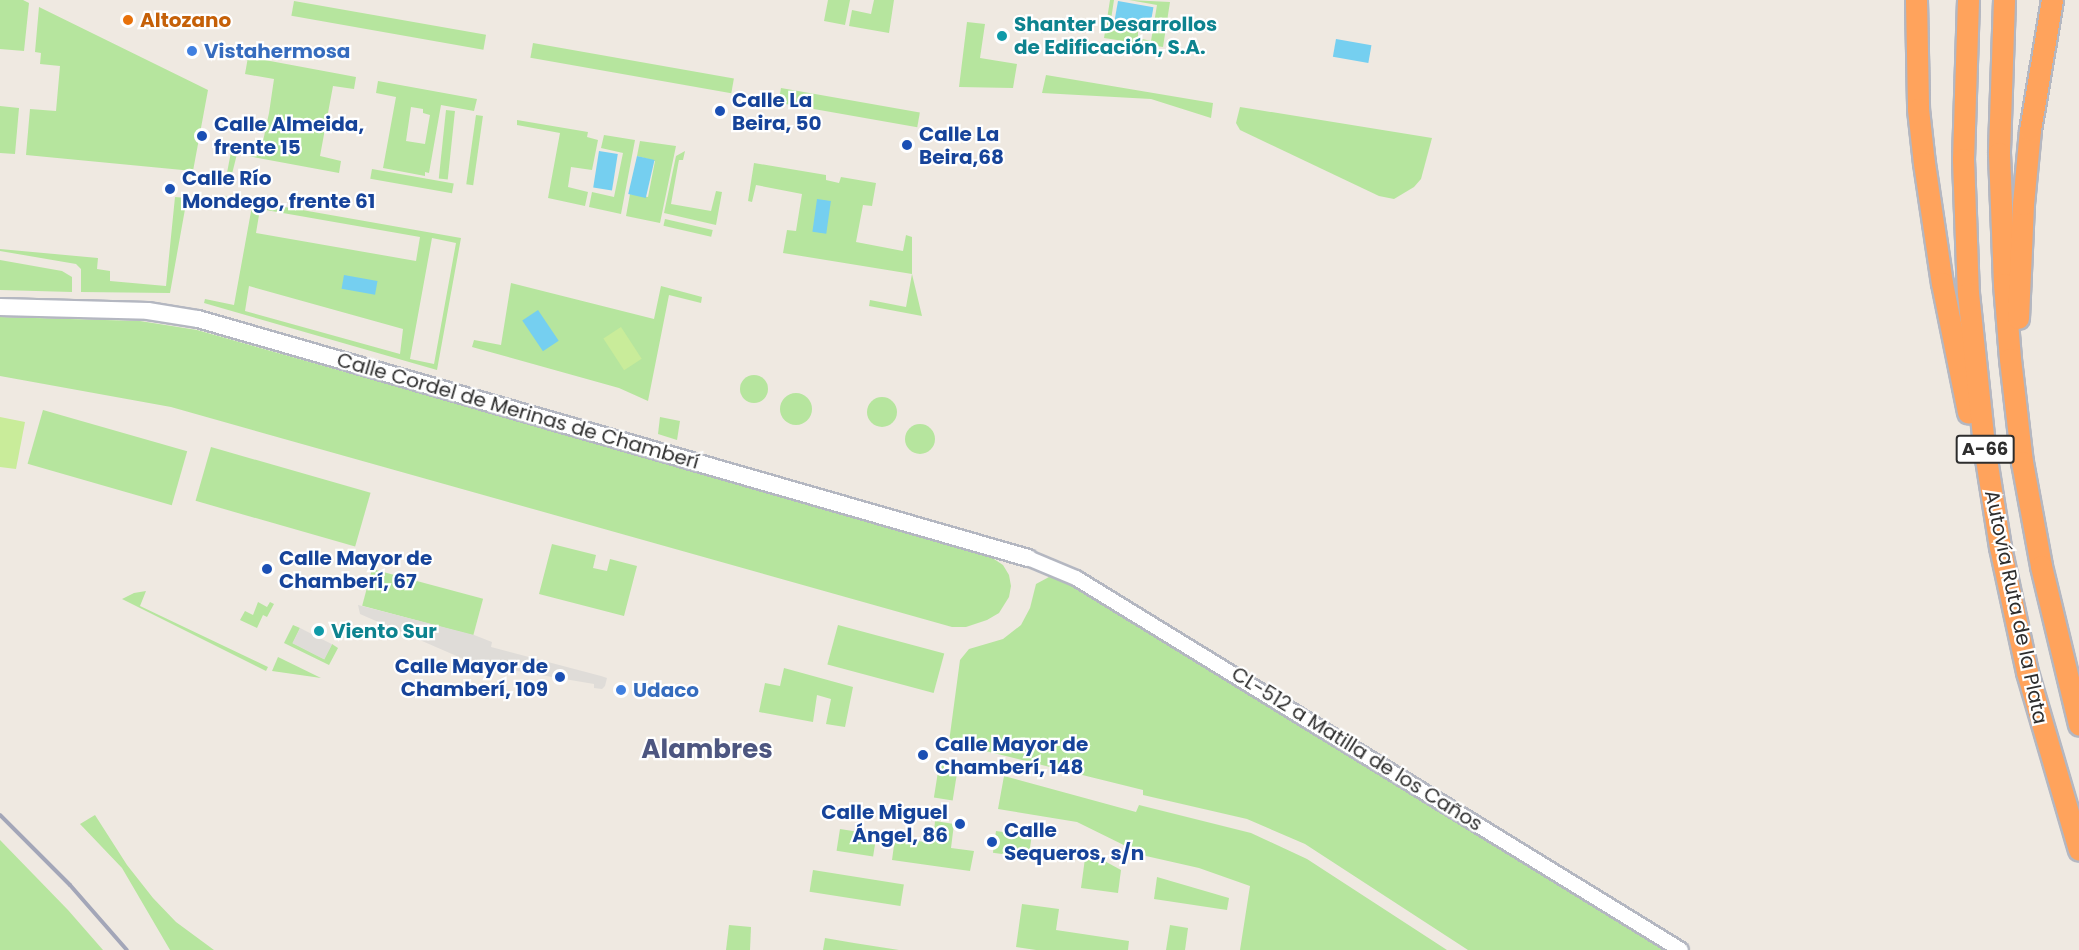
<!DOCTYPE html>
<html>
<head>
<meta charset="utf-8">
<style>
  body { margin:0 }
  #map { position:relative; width:2079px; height:950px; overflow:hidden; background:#efe9e1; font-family:Poppins,sans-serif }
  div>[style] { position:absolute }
  .green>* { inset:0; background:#b6e59e; transform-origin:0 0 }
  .round { border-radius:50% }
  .pitch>* { inset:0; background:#c9ec9a; transform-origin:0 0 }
  .plaza>* { inset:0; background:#dfdcd8; transform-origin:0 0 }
  .water>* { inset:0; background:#75cff0; transform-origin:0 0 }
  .roads { filter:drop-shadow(2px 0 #b4b7c1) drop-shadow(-2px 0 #b4b7c1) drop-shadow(0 2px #b4b7c1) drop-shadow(0 -2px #b4b7c1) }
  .tertiary>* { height:14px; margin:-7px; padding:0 7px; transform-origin:7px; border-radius:7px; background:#fff }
  .secondary>* { height:16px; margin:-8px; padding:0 8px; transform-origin:8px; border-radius:8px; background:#fff }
  .motorway>* { height:21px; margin:-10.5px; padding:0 10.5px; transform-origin:10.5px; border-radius:10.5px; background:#ffa35c }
  .rail>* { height:4px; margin:-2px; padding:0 2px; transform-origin:2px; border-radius:2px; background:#a3a6b8 }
  .dots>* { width:16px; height:16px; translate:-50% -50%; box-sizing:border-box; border:3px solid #fff; border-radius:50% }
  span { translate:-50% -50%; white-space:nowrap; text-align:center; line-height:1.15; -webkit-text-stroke:4.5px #fff; paint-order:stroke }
  .shield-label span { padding:2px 4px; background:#fff; border:2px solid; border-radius:4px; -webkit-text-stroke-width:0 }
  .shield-label { font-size:18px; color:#2e2e2e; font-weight:700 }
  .food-label { font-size:20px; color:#c56008; font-weight:700 }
  .left { translate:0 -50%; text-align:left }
  .culture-label { font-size:20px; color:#0d838f; font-weight:700 }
  .shop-label { font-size:20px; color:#366cbe; font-weight:700 }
  .transit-label { font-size:20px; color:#164399; font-weight:700 }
  .right { translate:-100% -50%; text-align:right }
  .street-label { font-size:20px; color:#2e2e2e }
  .district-label { font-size:26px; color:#4d5680; font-weight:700 }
</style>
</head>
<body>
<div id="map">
  <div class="green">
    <i style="clip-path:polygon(0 0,23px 0,29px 3px,24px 51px,0 49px)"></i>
    <i style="clip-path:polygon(828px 0,850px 0,845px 25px,824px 21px)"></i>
    <i style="clip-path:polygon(874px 0,894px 0,889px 33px,849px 26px,852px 10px,871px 14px)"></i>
    <i style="clip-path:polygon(1110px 0,1114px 0,1110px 26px,1138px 31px,1138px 38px,1151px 41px,1157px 5px,1129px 0,1170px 2px,1163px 47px,1104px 38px)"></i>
    <i style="left:294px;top:1px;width:195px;height:15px;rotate:10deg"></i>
    <i style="clip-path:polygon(39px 7px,208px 90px,193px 171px,26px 155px,30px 109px,56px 111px,60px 66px,40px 64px,41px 53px,35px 52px)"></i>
    <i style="clip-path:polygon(967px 22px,985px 24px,980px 58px,1017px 64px,1013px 88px,959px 87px)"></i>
    <i style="left:533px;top:43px;width:204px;height:15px;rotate:10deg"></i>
    <i style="clip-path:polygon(248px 57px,356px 77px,354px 89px,333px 86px,320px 156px,341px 161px,339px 173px,237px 154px,232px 174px,227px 173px,233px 141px,262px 146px,269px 113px,274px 79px,245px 74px)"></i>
    <i style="clip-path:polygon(1046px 75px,1213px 103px,1211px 118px,1151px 99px,1042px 93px)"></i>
    <i style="clip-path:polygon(evenodd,378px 81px,477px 99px,474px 111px,441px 105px,429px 173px,425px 172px,425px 176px,383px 168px,396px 97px,376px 93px,378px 81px,411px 107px,423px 109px,423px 113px,430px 115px,425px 144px,406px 141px,411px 107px)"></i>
    <i style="left:781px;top:88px;width:141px;height:15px;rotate:10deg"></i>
    <i style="clip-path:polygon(0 106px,19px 108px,15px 154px,0 153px)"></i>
    <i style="clip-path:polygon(1240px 107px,1432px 138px,1421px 179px,1414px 187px,1394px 199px,1379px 196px,1240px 130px,1236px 123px)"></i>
    <i style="left:446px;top:110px;width:9px;height:69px;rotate:6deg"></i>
    <i style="left:476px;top:115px;width:7px;height:70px;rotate:8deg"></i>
    <i style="clip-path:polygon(517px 120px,588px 132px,587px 137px,598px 140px,592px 170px,571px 167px,568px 187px,588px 192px,585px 206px,548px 198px,560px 133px,517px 125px)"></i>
    <i style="clip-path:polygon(604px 135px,635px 140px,621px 214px,589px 207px,592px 192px,614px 197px,623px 153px,601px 148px)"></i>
    <i style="clip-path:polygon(640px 141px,676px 146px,660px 223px,626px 216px,630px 194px,648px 197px,655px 161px,637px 156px)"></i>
    <i style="clip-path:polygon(685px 151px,683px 160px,679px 160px,678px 165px,671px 204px,711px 211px,716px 191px,722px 192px,716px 225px,664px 213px,676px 156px)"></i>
    <i style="clip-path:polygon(754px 163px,826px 175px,826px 180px,839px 183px,841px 177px,876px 183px,872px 206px,863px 205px,856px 242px,903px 251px,906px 235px,912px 237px,912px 274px,922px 316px,869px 306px,870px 300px,906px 307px,912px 274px,783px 253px,787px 230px,796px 231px,802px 194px,756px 185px,752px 202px,748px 201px)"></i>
    <i style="left:372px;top:169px;width:83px;height:10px;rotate:10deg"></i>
    <i style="clip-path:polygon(evenodd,223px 196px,461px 238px,437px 370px,204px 303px,205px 299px,234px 305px,252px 206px,223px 200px,223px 196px,260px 209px,420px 237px,416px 261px,256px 233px,260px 209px,223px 196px,432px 238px,456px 243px,434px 364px,410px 359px,432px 238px,223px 196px,249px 286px,403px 329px,400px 354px,245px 311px,249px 286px)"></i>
    <i style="clip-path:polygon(175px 197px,187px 198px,170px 293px,81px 292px,81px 269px,76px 264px,0 251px,0 249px,98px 258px,97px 269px,110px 271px,110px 281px,166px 286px)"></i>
    <i style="left:665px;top:219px;width:49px;height:7px;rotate:13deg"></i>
    <i style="clip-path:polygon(0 260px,62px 271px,72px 277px,72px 292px,0 290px)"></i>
    <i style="clip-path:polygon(511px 283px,654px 319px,661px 286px,702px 297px,701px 303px,669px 295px,648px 401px,619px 388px,472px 347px,474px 340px,501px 345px)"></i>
    <i style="clip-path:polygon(0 317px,140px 321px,197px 330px,985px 553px,1003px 565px,1009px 575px,1011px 586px,1009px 597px,999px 613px,987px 620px,966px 627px,952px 627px,171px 407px,0 376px)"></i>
    <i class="round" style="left:740px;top:375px;width:28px;height:28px"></i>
    <i class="round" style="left:780px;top:393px;width:32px;height:32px"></i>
    <i class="round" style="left:867px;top:397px;width:30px;height:30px"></i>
    <i style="left:43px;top:410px;width:150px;height:56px;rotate:16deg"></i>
    <i style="clip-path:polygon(660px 417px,680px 421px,677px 440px,658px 434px)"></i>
    <i class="round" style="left:905px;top:424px;width:30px;height:30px"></i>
    <i style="left:211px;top:447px;width:166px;height:56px;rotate:16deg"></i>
    <i style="clip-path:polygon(552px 544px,596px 555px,593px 568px,607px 571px,610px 559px,637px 566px,624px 616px,539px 594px)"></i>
    <i style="left:372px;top:569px;width:115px;height:38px;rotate:15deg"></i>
    <i style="clip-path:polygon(1049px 577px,1065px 579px,1663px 950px,1468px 950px,1305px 844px,1247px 819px,1143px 795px,1143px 790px,949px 742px,960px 660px,969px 649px,1003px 639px,1021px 625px,1030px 608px,1036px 584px)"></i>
    <i style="clip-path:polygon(146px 591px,140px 606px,268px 667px,266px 671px,122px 599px,134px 593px)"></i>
    <i style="clip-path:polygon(258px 602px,267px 607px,270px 602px,274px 604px,267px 617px,263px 615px,257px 628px,240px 620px,245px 611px,253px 615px)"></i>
    <i style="clip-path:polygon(293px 625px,300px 628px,293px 643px,324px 659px,332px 644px,338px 648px,329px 665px,284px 643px)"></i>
    <i style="left:838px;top:625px;width:110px;height:41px;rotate:15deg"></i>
    <i style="clip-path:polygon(278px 657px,321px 678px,272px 671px)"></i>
    <i style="clip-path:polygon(784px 668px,853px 687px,845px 727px,826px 724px,831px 699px,817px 695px,813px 722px,759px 712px,765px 683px,780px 686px)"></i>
    <i style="left:940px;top:759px;width:19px;height:39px;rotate:9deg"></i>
    <i style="clip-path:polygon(1004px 776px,1136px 812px,1139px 805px,1251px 833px,1307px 859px,1447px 950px,1240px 950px,1250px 886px,1199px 868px,1146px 856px,1077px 822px,998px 809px)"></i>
    <i style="clip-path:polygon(95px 815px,127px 865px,153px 898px,176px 922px,214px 950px,170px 950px,122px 868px,80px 824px)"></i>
    <i style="clip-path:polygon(935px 821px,954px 824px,951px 848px,974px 851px,970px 871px,892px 860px,895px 838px,933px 843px)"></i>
    <i style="left:840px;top:829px;width:37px;height:22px;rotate:9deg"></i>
    <i style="left:996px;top:831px;width:36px;height:22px;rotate:8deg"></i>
    <i style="clip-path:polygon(0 840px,68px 910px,103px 950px,0 950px)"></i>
    <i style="clip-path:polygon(1086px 851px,1121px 870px,1118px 893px,1081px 888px)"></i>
    <i style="left:813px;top:870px;width:92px;height:22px;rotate:9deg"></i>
    <i style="clip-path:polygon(1157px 877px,1229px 898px,1227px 910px,1154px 899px)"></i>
    <i style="clip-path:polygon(1022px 904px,1059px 909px,1056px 930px,1129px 941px,1128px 950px,1036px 950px,1016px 947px)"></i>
    <i style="clip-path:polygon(729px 925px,751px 927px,750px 950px,726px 950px)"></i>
    <i style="clip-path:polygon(1170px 925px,1188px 928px,1185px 950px,1166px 950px)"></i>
    <i style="clip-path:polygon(825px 938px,854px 943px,899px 950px,823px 950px)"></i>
  </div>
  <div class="pitch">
    <i style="left:621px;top:327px;width:38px;height:21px;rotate:57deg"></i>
    <i style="clip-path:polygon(0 417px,25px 422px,16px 469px,0 467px)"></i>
  </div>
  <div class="plaza">
    <i style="clip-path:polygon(358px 605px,474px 635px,492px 642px,491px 647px,601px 676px,607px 678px,605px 686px,602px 689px,594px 688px,594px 684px,475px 664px,360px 614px)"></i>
    <i style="left:300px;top:628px;width:36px;height:17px;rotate:27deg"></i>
  </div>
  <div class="water">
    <i style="left:1118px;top:1px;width:36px;height:22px;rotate:10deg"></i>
    <i style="left:1336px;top:39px;width:36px;height:18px;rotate:10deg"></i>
    <i style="left:599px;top:151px;width:19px;height:37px;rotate:9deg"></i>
    <i style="left:637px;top:156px;width:18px;height:39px;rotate:13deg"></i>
    <i style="left:817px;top:199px;width:14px;height:33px;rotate:8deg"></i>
    <i style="left:344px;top:275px;width:34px;height:14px;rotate:10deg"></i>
    <i style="left:538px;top:310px;width:37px;height:19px;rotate:56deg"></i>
  </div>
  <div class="roads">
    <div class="tertiary">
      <i style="left:1028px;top:558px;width:52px;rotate:22.6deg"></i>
      <i style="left:1076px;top:578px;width:710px;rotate:31.59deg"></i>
    </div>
    <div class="secondary">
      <i style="left:0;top:307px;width:148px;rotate:1.5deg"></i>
      <i style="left:148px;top:311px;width:51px;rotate:9.1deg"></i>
      <i style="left:198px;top:319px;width:864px;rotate:16.06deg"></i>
    </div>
    <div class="motorway">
      <i style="left:1916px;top:0;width:109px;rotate:88.9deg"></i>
      <i style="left:1918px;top:109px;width:54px;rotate:83.7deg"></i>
      <i style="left:1924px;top:163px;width:121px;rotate:81.5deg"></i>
      <i style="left:1942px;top:283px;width:132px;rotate:78.6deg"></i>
      <i style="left:1968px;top:0;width:159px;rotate:91.8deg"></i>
      <i style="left:1963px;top:159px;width:134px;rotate:87.9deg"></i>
      <i style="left:1968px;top:293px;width:154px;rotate:84deg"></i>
      <i style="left:1984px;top:446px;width:102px;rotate:81deg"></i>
      <i style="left:2000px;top:547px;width:128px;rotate:77.8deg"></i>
      <i style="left:2027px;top:672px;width:185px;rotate:73.7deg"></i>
      <i style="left:2004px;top:0;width:153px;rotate:91.9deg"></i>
      <i style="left:1999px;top:153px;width:131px;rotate:87.8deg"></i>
      <i style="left:2004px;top:284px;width:75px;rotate:85.4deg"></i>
      <i style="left:2010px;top:359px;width:104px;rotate:83.4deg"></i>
      <i style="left:2022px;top:462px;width:106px;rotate:79.6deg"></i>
      <i style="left:2041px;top:566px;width:163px;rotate:76.5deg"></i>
      <i style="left:2018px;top:318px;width:114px;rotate:-87.5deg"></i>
      <i style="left:2023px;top:204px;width:74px;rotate:-84.6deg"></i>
      <i style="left:2030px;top:130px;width:132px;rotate:-80.4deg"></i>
    </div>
  </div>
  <div class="rail">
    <i style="left:0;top:815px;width:99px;rotate:45deg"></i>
    <i style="left:70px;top:885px;width:86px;rotate:48.8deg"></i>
  </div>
  <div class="dots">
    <i style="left:128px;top:20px;background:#e8710a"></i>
    <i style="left:1002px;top:36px;background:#0f9aa8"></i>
    <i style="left:192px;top:51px;background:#3f7fe0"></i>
    <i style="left:720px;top:111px;background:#1a4fb4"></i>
    <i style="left:202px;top:136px;background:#1a4fb4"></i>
    <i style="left:907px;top:145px;background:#1a4fb4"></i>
    <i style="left:170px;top:189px;background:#1a4fb4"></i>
    <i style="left:267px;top:569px;background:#1a4fb4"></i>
    <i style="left:319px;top:631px;background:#0f9aa8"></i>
    <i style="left:560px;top:677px;background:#1a4fb4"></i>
    <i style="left:621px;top:690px;background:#3f7fe0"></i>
    <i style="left:923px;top:755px;background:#1a4fb4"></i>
    <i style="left:960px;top:824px;background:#1a4fb4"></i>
    <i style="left:992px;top:842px;background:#1a4fb4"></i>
  </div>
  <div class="shield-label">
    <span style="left:1985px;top:449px">A-66</span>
  </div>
  <div class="food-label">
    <span class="left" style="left:140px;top:20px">Altozano</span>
  </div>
  <div class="culture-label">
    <span class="left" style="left:1014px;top:36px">Shanter Desarrollos<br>de Edificación, S.A.</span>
    <span class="left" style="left:331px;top:631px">Viento Sur</span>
  </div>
  <div class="shop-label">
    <span class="left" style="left:204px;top:51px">Vistahermosa</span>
    <span class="left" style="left:633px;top:690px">Udaco</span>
  </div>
  <div class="transit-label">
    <span class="left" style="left:732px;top:112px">Calle La<br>Beira, 50</span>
    <span class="left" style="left:214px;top:136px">Calle Almeida,<br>frente 15</span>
    <span class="left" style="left:919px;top:146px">Calle La<br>Beira,68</span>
    <span class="left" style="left:182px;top:190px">Calle Río<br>Mondego, frente 61</span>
    <span class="left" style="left:279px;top:570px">Calle Mayor de<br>Chamberí, 67</span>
    <span class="right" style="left:548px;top:678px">Calle Mayor de<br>Chamberí, 109</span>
    <span class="left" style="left:935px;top:756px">Calle Mayor de<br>Chamberí, 148</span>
    <span class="right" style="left:948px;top:824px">Calle Miguel<br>Ángel, 86</span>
    <span class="left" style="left:1004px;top:842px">Calle<br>Sequeros, s/n</span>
  </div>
  <div class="street-label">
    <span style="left:518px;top:411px;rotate:16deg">Calle Cordel de Merinas de Chamberí</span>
    <span style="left:2016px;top:607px;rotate:78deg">Autovía Ruta de la Plata</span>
    <span style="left:1357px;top:749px;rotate:32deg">CL-512 a Matilla de los Caños</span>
  </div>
  <div class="district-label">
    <span style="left:707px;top:750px">Alambres</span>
  </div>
</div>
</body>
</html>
